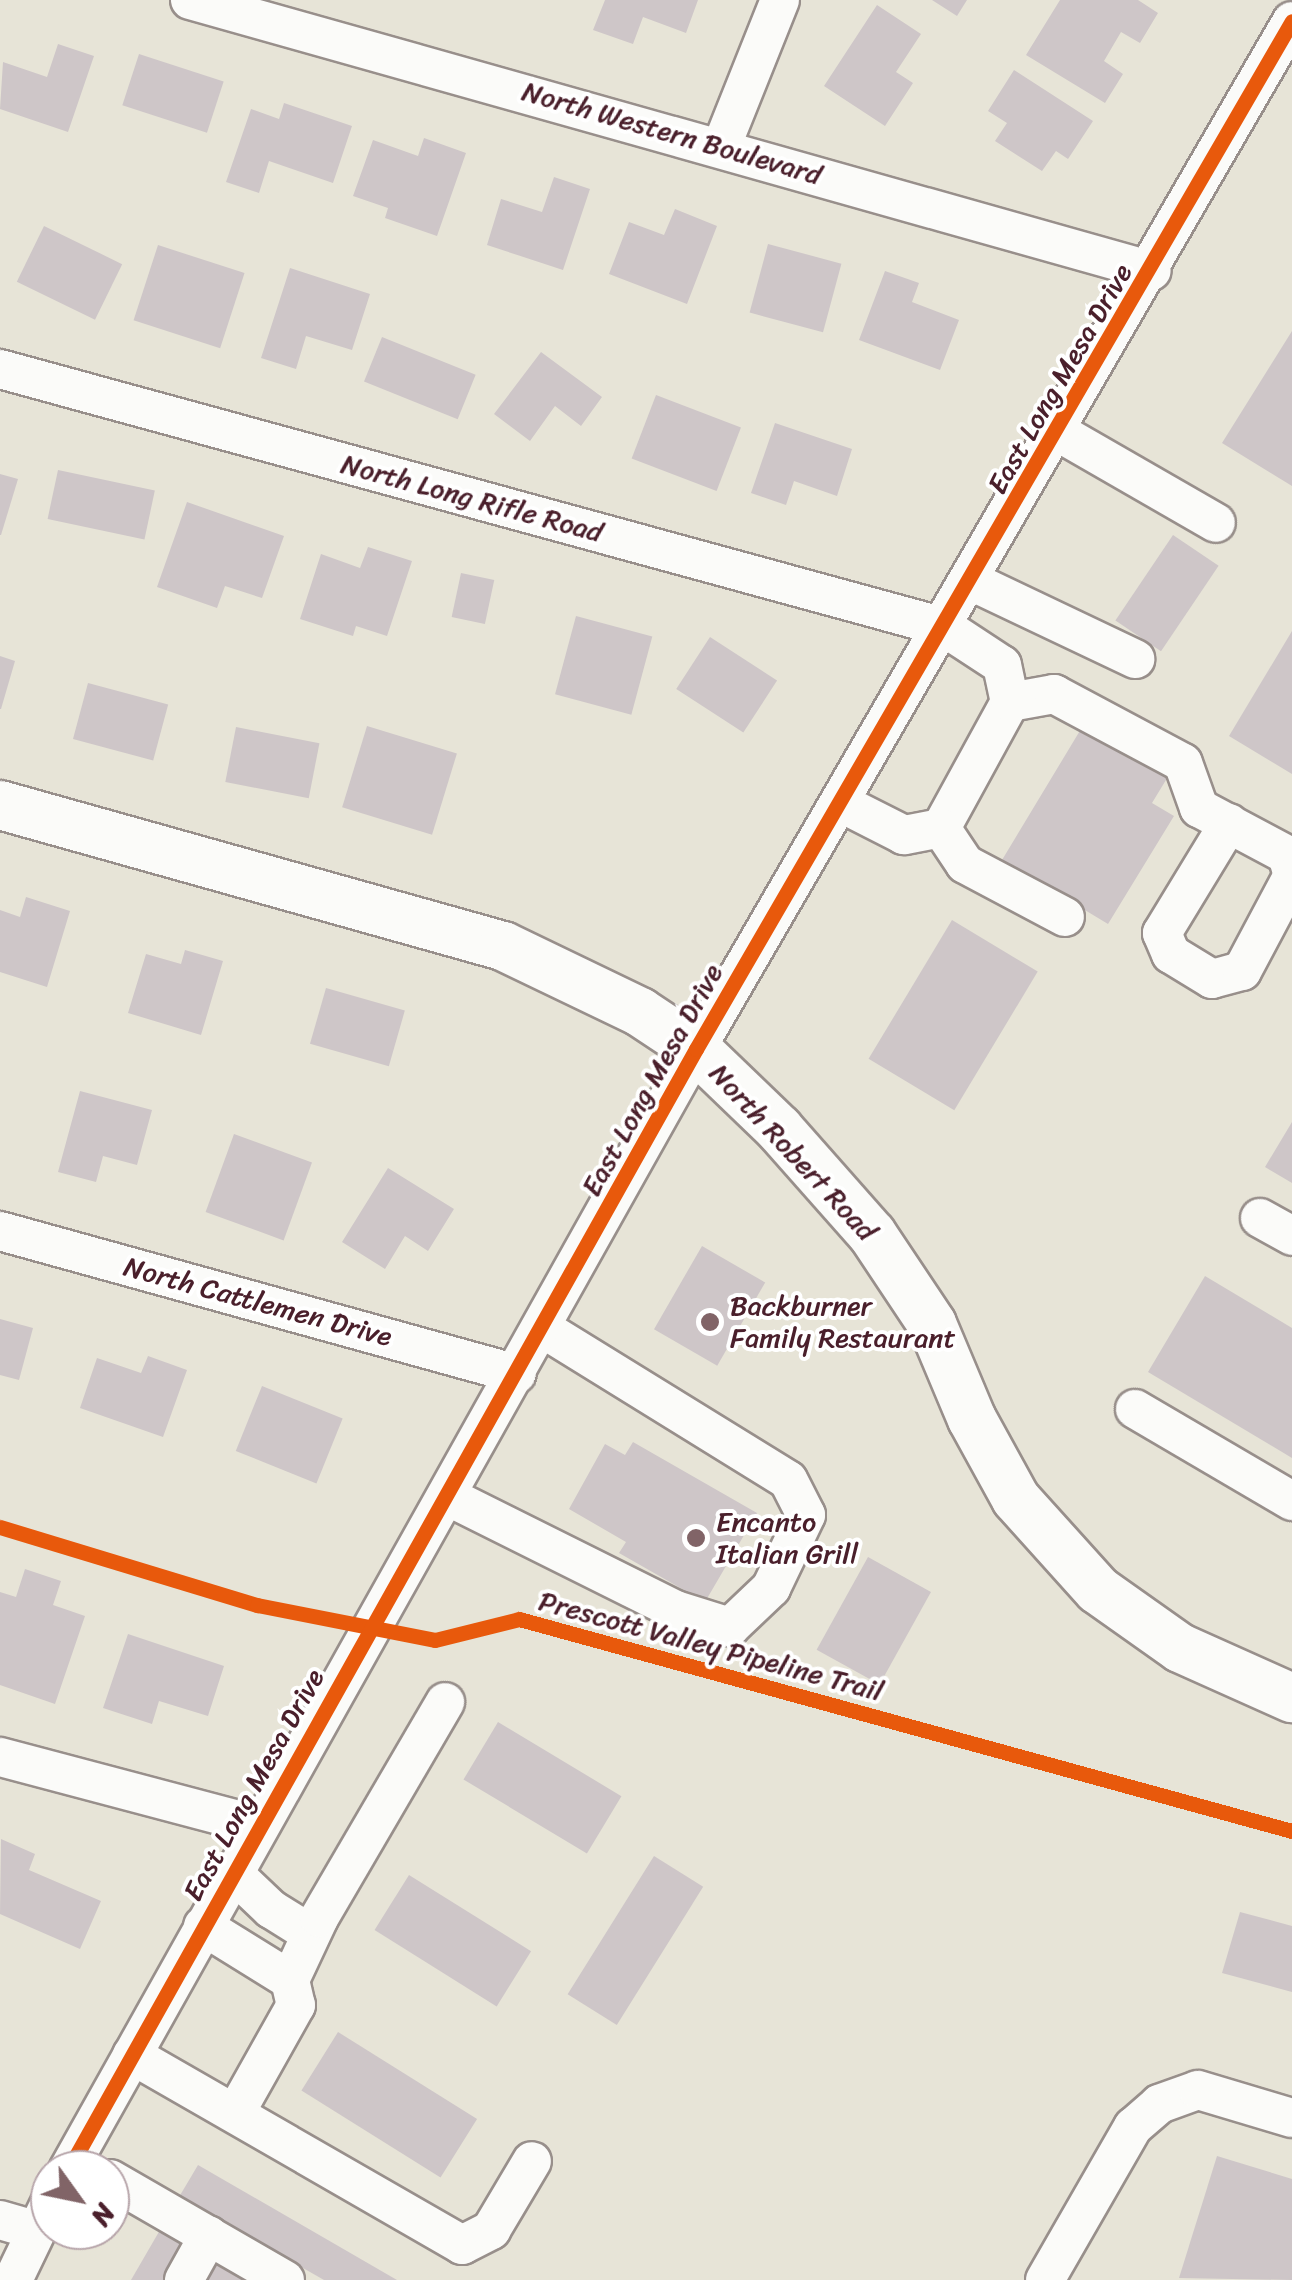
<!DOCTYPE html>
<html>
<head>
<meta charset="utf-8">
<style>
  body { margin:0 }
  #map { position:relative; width:1292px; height:2280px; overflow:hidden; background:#e7e4d7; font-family:Sriracha,sans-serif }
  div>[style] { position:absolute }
  .building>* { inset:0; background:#cec6c8; transform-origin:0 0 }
  .roads { filter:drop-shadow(2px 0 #988f8b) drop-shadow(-2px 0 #988f8b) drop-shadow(0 2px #988f8b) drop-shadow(0 -2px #988f8b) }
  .minor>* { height:38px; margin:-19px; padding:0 19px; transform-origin:19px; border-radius:19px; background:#fbfbf9 }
  .major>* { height:48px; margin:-24px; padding:0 24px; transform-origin:24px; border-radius:24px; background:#fbfbf9 }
  .cycleway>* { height:15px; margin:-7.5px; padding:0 7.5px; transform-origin:7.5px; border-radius:7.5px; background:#e8590c }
  .dots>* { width:28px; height:28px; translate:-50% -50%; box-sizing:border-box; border:5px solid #fff; border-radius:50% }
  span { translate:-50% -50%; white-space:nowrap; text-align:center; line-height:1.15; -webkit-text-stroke:8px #fff; paint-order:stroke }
  .street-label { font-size:28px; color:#4a1f2b }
  .poi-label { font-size:28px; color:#4a1f2b }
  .left { translate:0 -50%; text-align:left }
  .north { position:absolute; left:30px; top:2150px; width:100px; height:100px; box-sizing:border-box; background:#fff; border:2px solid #b7a5aa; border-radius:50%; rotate:123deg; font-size:28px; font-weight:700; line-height:40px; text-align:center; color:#4a1f2b }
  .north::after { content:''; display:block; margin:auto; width:35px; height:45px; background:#816467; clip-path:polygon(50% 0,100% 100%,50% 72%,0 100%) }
</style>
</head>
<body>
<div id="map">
  <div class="building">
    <i style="clip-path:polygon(605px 0,698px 0,686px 33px,643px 17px,633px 44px,593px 30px)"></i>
    <i style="clip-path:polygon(932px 0,967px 0,957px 16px)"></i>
    <i style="clip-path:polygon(1060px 0,1138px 0,1158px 13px,1140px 43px,1121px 32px,1104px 61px,1123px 74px,1105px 103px,1026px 55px)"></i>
    <i style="clip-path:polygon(877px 5px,921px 34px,896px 72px,913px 83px,885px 126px,824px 86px)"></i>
    <i style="clip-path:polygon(58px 44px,94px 56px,68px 132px,0 109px,3px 62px,47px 77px)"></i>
    <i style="left:139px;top:54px;width:89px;height:54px;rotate:18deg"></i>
    <i style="clip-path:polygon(1014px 70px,1093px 121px,1068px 159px,1056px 151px,1042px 171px,995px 141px,1007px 123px,988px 111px)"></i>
    <i style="clip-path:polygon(284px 103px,352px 126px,333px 183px,269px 161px,259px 193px,226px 182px,251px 109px,279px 119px)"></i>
    <i style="clip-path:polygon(424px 138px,466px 153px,437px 236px,385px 218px,388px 208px,353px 196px,373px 140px,418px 156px)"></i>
    <i style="clip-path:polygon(554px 177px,590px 189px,563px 270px,487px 245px,501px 199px,542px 212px)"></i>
    <i style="clip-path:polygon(675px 209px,717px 226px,687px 304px,609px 274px,629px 222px,664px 235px)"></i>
    <i style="left:44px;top:226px;width:87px;height:62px;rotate:26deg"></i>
    <i style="left:768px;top:244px;width:76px;height:71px;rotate:15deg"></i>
    <i style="left:158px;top:245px;width:91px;height:79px;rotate:18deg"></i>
    <i style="clip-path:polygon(290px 268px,370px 294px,352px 350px,306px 336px,296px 369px,261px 358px)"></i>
    <i style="clip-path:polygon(885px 271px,919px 283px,912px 302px,959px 320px,940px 370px,859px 340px)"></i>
    <i style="clip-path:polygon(1292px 331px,1292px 486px,1222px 443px)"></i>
    <i style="left:382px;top:337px;width:101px;height:48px;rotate:22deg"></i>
    <i style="clip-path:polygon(541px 352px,602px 397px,581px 426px,555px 406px,530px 441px,494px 414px)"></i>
    <i style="left:656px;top:395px;width:91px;height:68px;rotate:21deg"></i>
    <i style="clip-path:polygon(775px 423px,852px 449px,837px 496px,794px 481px,786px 505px,751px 493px)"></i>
    <i style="left:58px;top:470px;width:99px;height:50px;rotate:12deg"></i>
    <i style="clip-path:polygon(0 474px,18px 479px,1px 535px,0 535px)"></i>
    <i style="clip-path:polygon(187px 502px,284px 536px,262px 598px,225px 586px,217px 608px,157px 587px)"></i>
    <i style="left:1173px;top:535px;width:55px;height:103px;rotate:34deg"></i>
    <i style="clip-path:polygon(368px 547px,412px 561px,387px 636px,356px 626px,353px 636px,300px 619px,321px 554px,360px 568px)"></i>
    <i style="left:461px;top:573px;width:34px;height:45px;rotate:12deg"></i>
    <i style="left:576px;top:616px;width:79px;height:81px;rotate:15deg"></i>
    <i style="clip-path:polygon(1292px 631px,1292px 774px,1229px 736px)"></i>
    <i style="left:710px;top:637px;width:80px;height:62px;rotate:33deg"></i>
    <i style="clip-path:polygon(0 656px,15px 661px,1px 709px,0 709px)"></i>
    <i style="left:88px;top:683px;width:83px;height:58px;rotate:15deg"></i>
    <i style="clip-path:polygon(1084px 724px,1169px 775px,1152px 803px,1174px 816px,1108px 924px,1002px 860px)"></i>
    <i style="left:367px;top:726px;width:94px;height:85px;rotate:17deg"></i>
    <i style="left:236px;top:727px;width:85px;height:56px;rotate:11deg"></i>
    <i style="clip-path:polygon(26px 897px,70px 911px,47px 987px,0 972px,0 910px,20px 917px)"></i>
    <i style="left:952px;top:920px;width:100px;height:162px;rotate:31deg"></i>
    <i style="clip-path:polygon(185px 950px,223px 961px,201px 1035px,128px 1013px,146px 954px,181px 964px)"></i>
    <i style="left:326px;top:988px;width:82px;height:58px;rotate:16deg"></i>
    <i style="clip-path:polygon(80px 1091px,152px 1110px,137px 1165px,103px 1156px,96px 1182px,58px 1172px)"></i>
    <i style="clip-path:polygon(1292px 1122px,1292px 1183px,1265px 1167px)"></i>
    <i style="left:234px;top:1134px;width:83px;height:83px;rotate:20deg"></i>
    <i style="clip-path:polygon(388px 1168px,454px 1209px,428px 1251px,405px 1236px,385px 1269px,342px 1242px)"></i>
    <i style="left:702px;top:1246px;width:73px;height:96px;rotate:30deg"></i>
    <i style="clip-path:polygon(1205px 1276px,1292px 1328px,1292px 1458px,1148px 1372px)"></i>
    <i style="clip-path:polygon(0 1319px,33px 1328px,19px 1380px,0 1375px)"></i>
    <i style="clip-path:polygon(148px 1356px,187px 1370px,163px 1437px,80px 1408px,97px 1358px,141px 1373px)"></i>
    <i style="left:262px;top:1386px;width:87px;height:70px;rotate:22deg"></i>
    <i style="clip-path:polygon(633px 1442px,757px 1513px,705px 1602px,619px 1553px,626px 1542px,569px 1509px,605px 1444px,625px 1455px)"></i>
    <i style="left:868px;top:1557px;width:72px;height:106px;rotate:29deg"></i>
    <i style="clip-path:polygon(25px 1569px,61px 1581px,53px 1605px,85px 1616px,55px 1704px,0 1685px,0 1592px,16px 1597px)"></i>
    <i style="clip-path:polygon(128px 1634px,224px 1666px,208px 1716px,159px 1701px,152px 1724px,103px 1708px)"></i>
    <i style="left:498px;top:1722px;width:144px;height:67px;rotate:31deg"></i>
    <i style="clip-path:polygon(1px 1839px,35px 1854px,29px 1870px,101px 1901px,80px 1949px,0 1914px)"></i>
    <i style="left:654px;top:1856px;width:58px;height:163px;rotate:32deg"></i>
    <i style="left:409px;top:1875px;width:144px;height:65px;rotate:32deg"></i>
    <i style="clip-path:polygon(1240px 1912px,1292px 1926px,1292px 1992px,1222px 1973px)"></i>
    <i style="left:338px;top:2032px;width:164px;height:69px;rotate:32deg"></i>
    <i style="clip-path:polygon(1217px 2156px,1292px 2179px,1292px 2280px,1179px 2278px)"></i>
    <i style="clip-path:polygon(198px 2165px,397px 2280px,324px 2280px,179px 2197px)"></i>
    <i style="clip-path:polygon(160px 2230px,188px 2247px,169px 2280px,131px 2280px)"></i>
    <i style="clip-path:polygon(217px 2263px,244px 2280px,206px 2280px)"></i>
  </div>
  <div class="roads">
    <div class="minor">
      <i style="left:190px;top:0;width:999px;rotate:15.73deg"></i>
      <i style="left:722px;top:145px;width:156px;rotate:-68.2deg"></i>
      <i style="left:0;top:369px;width:979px;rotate:15.29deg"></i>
      <i style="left:944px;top:627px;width:69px;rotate:33.2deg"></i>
      <i style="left:1002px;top:665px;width:38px;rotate:78deg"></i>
      <i style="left:1010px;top:702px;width:144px;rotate:118.7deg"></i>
      <i style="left:941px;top:828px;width:38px;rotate:169deg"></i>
      <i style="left:904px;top:835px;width:71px;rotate:-153.1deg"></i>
      <i style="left:1058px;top:432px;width:182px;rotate:29.9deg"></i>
      <i style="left:971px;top:581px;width:182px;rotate:25.4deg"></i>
      <i style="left:1010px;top:702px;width:45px;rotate:-10.3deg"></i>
      <i style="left:1054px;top:694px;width:146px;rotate:28.1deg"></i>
      <i style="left:1183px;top:763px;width:48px;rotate:70.4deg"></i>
      <i style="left:1199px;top:808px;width:100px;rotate:28.1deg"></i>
      <i style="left:1287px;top:855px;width:19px;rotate:74deg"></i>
      <i style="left:1229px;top:823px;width:129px;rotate:121.3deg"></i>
      <i style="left:1162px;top:933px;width:23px;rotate:67deg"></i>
      <i style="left:1171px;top:954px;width:48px;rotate:31.4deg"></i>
      <i style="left:1212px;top:979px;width:31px;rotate:-15deg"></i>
      <i style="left:1242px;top:971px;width:106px;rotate:-62deg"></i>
      <i style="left:941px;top:828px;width:43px;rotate:56.3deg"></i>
      <i style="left:965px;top:864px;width:113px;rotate:27.9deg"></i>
      <i style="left:1260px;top:1218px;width:37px;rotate:29deg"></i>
      <i style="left:0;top:1231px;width:536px;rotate:15.46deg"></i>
      <i style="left:1135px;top:1409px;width:182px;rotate:30.4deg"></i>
      <i style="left:447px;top:1496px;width:256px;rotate:26.5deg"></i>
      <i style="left:676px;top:1610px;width:57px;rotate:17.5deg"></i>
      <i style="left:730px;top:1627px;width:57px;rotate:-43.6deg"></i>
      <i style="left:771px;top:1588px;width:81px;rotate:-64.4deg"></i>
      <i style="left:806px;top:1515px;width:39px;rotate:-117deg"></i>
      <i style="left:788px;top:1480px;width:289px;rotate:-148.3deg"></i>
      <i style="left:0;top:1757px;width:267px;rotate:14.8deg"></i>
      <i style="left:232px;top:1872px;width:54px;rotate:43.5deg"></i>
      <i style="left:271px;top:1909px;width:47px;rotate:32deg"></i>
      <i style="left:203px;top:1926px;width:102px;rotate:31.8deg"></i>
      <i style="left:290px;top:1980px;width:26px;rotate:77deg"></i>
      <i style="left:296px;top:2005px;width:123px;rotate:119.3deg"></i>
      <i style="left:290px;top:1980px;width:68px;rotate:-64.9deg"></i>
      <i style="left:319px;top:1918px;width:250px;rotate:-59.7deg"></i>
      <i style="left:132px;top:2055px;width:381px;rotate:29.9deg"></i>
      <i style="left:462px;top:2245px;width:33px;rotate:-27deg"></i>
      <i style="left:491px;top:2230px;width:80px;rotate:-59.3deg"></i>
      <i style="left:68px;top:2170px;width:1285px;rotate:-60.74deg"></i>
      <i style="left:696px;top:1049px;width:1188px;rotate:-59.9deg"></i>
      <i style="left:110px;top:2179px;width:202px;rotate:30deg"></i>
      <i style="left:0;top:2220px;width:36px;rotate:16deg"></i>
      <i style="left:13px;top:2280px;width:85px;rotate:-64.3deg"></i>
      <i style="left:184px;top:2280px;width:51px;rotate:-60.9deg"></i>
      <i style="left:1045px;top:2280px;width:177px;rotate:-60.1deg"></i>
      <i style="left:1133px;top:2127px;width:35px;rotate:-41deg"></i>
      <i style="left:1159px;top:2104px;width:41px;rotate:-19.7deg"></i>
      <i style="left:1198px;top:2090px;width:98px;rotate:16.6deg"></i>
    </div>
    <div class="major">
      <i style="left:0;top:805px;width:522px;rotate:15.66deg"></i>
      <i style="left:503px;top:946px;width:152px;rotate:25.7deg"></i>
      <i style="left:640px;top:1012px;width:67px;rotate:33.5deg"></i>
      <i style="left:696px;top:1049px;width:115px;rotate:43.9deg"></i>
      <i style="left:779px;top:1129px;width:140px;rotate:48.5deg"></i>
      <i style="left:872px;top:1234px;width:108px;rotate:56.3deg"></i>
      <i style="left:932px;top:1324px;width:103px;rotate:67.2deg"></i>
      <i style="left:972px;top:1419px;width:91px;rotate:61.2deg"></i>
      <i style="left:1016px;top:1499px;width:122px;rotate:48deg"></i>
      <i style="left:1098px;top:1590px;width:100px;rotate:35.3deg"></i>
      <i style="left:1180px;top:1648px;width:123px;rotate:24.1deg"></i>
    </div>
  </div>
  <div class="cycleway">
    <i style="left:0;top:1527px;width:269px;rotate:16.9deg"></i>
    <i style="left:257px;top:1605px;width:181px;rotate:11.1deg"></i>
    <i style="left:435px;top:1640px;width:87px;rotate:-14deg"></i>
    <i style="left:519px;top:1619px;width:802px;rotate:15.34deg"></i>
    <i style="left:68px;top:2170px;width:1285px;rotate:-60.74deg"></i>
    <i style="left:696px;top:1049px;width:1188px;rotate:-59.9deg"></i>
  </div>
  <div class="dots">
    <i style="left:710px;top:1322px;background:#816467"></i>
    <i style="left:696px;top:1538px;background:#816467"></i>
  </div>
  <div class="street-label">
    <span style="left:672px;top:133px;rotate:16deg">North Western Boulevard</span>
    <span style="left:1060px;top:379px;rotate:-60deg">East Long Mesa Drive</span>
    <span style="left:472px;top:498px;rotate:15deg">North Long Rifle Road</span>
    <span style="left:652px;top:1080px;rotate:-61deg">East Long Mesa Drive</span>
    <span style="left:793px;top:1152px;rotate:47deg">North Robert Road</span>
    <span style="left:258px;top:1302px;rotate:15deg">North Cattlemen Drive</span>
    <span style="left:711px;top:1646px;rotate:15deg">Prescott Valley Pipeline Trail</span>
    <span style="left:254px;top:1785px;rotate:-61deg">East Long Mesa Drive</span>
  </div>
  <div class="poi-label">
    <span class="left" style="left:730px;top:1322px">Backburner<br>Family Restaurant</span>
    <span class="left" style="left:716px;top:1538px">Encanto<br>Italian Grill</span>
  </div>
  <div class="north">N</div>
</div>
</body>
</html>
